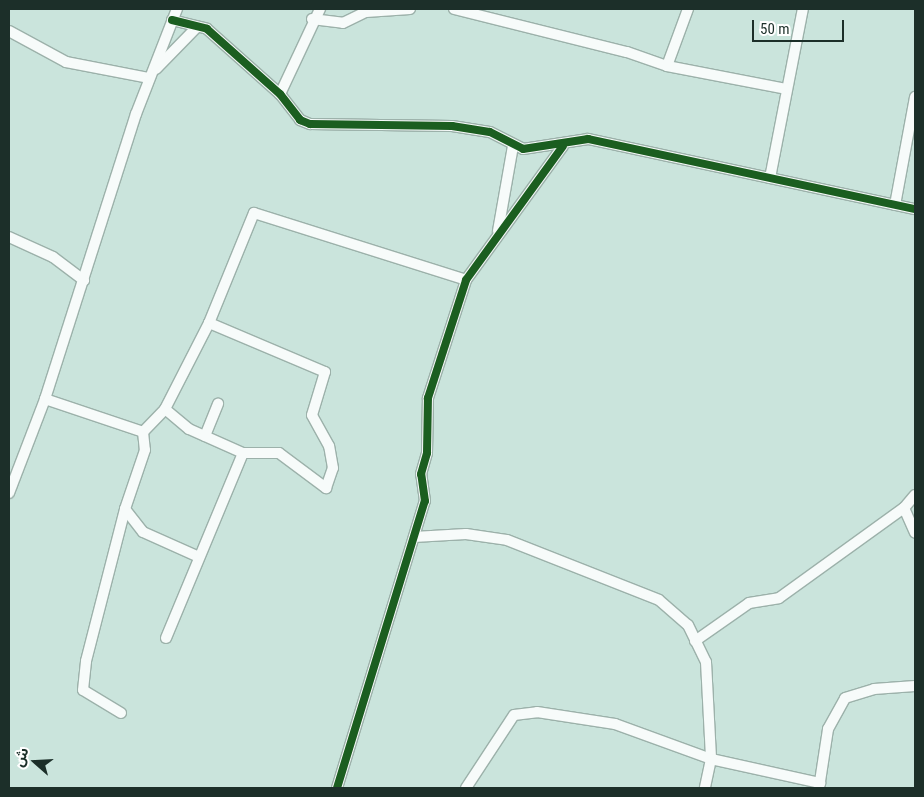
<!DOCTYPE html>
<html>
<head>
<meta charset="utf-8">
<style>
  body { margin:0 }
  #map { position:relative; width:924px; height:797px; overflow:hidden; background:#cae4dc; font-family:"Roboto Condensed","Noto Sans Arabic",sans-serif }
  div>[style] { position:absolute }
  .roads { filter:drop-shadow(1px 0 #9cb1aa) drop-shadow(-1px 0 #9cb1aa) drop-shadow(0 1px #9cb1aa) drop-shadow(0 -1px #9cb1aa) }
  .street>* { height:10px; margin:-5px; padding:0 5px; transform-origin:5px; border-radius:5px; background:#f7fbfa }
  .cycleway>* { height:8px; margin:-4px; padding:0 4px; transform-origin:4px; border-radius:4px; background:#1b5e20 }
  span { translate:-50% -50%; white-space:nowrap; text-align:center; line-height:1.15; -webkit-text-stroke:5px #fff; paint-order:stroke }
  .frame { position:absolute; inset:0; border:10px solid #1c2f29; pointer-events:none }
  .north { position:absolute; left:10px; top:737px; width:50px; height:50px; -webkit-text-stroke:4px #fff; paint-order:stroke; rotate:289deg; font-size:14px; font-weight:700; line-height:20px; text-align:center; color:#1c2f29 }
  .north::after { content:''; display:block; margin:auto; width:18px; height:22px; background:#1c2f29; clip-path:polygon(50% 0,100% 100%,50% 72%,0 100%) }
  .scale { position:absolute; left:752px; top:20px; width:92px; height:22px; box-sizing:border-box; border:2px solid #1c2f29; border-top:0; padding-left:6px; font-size:15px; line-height:18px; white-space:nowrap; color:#1c2f29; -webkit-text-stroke:4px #fff; paint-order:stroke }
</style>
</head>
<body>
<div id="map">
  <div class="roads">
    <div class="street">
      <i style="left:454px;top:9px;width:178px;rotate:14deg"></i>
      <i style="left:627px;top:52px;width:42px;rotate:19.3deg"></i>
      <i style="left:667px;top:66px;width:121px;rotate:10.9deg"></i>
      <i style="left:312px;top:19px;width:31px;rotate:7deg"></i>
      <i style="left:343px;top:23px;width:25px;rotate:-26deg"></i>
      <i style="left:366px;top:12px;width:44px;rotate:-3.9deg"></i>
      <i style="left:172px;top:20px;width:36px;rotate:14deg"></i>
      <i style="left:207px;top:29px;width:98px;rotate:41.7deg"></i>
      <i style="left:280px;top:94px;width:33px;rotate:52deg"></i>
      <i style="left:300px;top:120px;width:11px;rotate:22deg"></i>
      <i style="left:310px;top:124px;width:142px;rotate:0.8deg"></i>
      <i style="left:452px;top:126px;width:38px;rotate:9deg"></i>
      <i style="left:490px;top:132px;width:37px;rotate:27deg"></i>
      <i style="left:523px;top:149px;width:66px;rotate:-8.7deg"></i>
      <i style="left:588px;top:139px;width:334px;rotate:12.1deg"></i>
      <i style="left:9px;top:31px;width:65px;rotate:28.5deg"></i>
      <i style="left:66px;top:62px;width:85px;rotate:10.9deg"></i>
      <i style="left:667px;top:66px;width:61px;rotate:-69.8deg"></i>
      <i style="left:156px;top:69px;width:59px;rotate:-45.7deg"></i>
      <i style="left:280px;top:94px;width:94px;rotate:-64.8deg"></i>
      <i style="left:770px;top:178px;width:172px;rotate:-79deg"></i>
      <i style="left:895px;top:205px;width:110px;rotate:-79.5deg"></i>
      <i style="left:498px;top:231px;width:86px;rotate:-80deg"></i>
      <i style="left:9px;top:237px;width:48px;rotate:24.4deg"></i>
      <i style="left:53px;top:257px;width:39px;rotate:37deg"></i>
      <i style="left:45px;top:399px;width:103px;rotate:18.6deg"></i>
      <i style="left:143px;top:432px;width:32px;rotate:-46deg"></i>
      <i style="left:165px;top:409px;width:97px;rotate:-62.9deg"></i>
      <i style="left:209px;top:323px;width:119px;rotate:-67.8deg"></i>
      <i style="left:254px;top:213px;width:222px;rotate:17.5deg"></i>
      <i style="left:165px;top:409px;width:31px;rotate:40deg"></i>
      <i style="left:189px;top:429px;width:59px;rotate:24deg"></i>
      <i style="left:243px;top:453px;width:36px"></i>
      <i style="left:279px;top:453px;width:59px;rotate:36.7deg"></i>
      <i style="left:326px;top:488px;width:21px;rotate:-71deg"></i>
      <i style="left:333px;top:468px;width:22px;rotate:-100deg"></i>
      <i style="left:329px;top:446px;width:35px;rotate:-119deg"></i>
      <i style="left:312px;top:415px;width:45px;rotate:-73.2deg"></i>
      <i style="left:325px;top:372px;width:126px;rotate:-157.1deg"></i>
      <i style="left:143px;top:432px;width:18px;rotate:84deg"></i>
      <i style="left:145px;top:450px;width:62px;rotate:108.7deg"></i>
      <i style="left:125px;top:509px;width:29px;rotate:52deg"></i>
      <i style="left:143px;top:532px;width:61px;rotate:24.1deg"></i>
      <i style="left:205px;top:436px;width:35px;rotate:-68deg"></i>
      <i style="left:9px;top:493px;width:101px;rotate:-69deg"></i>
      <i style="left:45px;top:399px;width:299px;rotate:-72.3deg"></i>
      <i style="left:136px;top:114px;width:113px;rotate:-68.7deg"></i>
      <i style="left:904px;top:508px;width:27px;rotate:66deg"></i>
      <i style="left:414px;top:537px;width:52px;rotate:-3.3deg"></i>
      <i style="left:466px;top:534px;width:41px;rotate:8.3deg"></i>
      <i style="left:507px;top:540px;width:163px;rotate:21.5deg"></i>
      <i style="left:659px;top:600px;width:38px;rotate:41deg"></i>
      <i style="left:688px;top:625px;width:41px;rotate:64.1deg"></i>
      <i style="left:706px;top:662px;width:97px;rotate:87deg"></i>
      <i style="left:711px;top:759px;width:30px;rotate:102deg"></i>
      <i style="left:166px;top:638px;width:200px;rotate:-67.4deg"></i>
      <i style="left:695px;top:641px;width:66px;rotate:-35.1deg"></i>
      <i style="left:749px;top:603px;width:30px;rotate:-9deg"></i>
      <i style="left:779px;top:598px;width:154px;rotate:-35.8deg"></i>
      <i style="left:904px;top:508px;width:17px;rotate:-50deg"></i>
      <i style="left:121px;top:713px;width:44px;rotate:-148.8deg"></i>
      <i style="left:83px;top:690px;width:29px;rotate:-84deg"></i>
      <i style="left:86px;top:661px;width:157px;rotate:-75.6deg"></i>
      <i style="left:337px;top:788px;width:300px;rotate:-73deg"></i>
      <i style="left:425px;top:501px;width:27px;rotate:-98deg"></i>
      <i style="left:421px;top:474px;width:22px;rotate:-74deg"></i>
      <i style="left:427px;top:453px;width:55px;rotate:-89deg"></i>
      <i style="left:428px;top:398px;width:124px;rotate:-72.1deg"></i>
      <i style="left:466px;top:280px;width:165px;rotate:-54.1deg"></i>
      <i style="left:466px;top:788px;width:87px;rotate:-56.7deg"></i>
      <i style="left:514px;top:715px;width:23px;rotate:-7deg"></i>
      <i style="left:537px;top:712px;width:79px;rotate:8.7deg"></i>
      <i style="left:615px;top:724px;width:102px;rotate:20deg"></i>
      <i style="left:711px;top:759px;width:112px;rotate:12.4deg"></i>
      <i style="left:819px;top:788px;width:60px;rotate:-81.3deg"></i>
      <i style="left:828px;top:729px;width:35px;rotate:-61deg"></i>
      <i style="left:845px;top:698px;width:30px;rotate:-17deg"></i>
      <i style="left:874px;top:689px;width:41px;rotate:-4.2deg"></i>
    </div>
  </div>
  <div class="cycleway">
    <i style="left:172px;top:20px;width:36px;rotate:14deg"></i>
    <i style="left:207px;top:29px;width:98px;rotate:41.7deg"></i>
    <i style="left:280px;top:94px;width:33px;rotate:52deg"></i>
    <i style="left:300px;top:120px;width:11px;rotate:22deg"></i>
    <i style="left:310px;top:124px;width:142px;rotate:0.8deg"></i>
    <i style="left:452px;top:126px;width:38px;rotate:9deg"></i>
    <i style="left:490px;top:132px;width:37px;rotate:27deg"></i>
    <i style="left:523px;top:149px;width:66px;rotate:-8.7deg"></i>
    <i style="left:588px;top:139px;width:334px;rotate:12.1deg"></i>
    <i style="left:337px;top:788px;width:300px;rotate:-73deg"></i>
    <i style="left:425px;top:501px;width:27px;rotate:-98deg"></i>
    <i style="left:421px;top:474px;width:22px;rotate:-74deg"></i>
    <i style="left:427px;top:453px;width:55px;rotate:-89deg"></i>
    <i style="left:428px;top:398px;width:124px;rotate:-72.1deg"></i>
    <i style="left:466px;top:280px;width:165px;rotate:-54.1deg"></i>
  </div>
  <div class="frame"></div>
  <div class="north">ش</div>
  <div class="scale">50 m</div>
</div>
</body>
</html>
